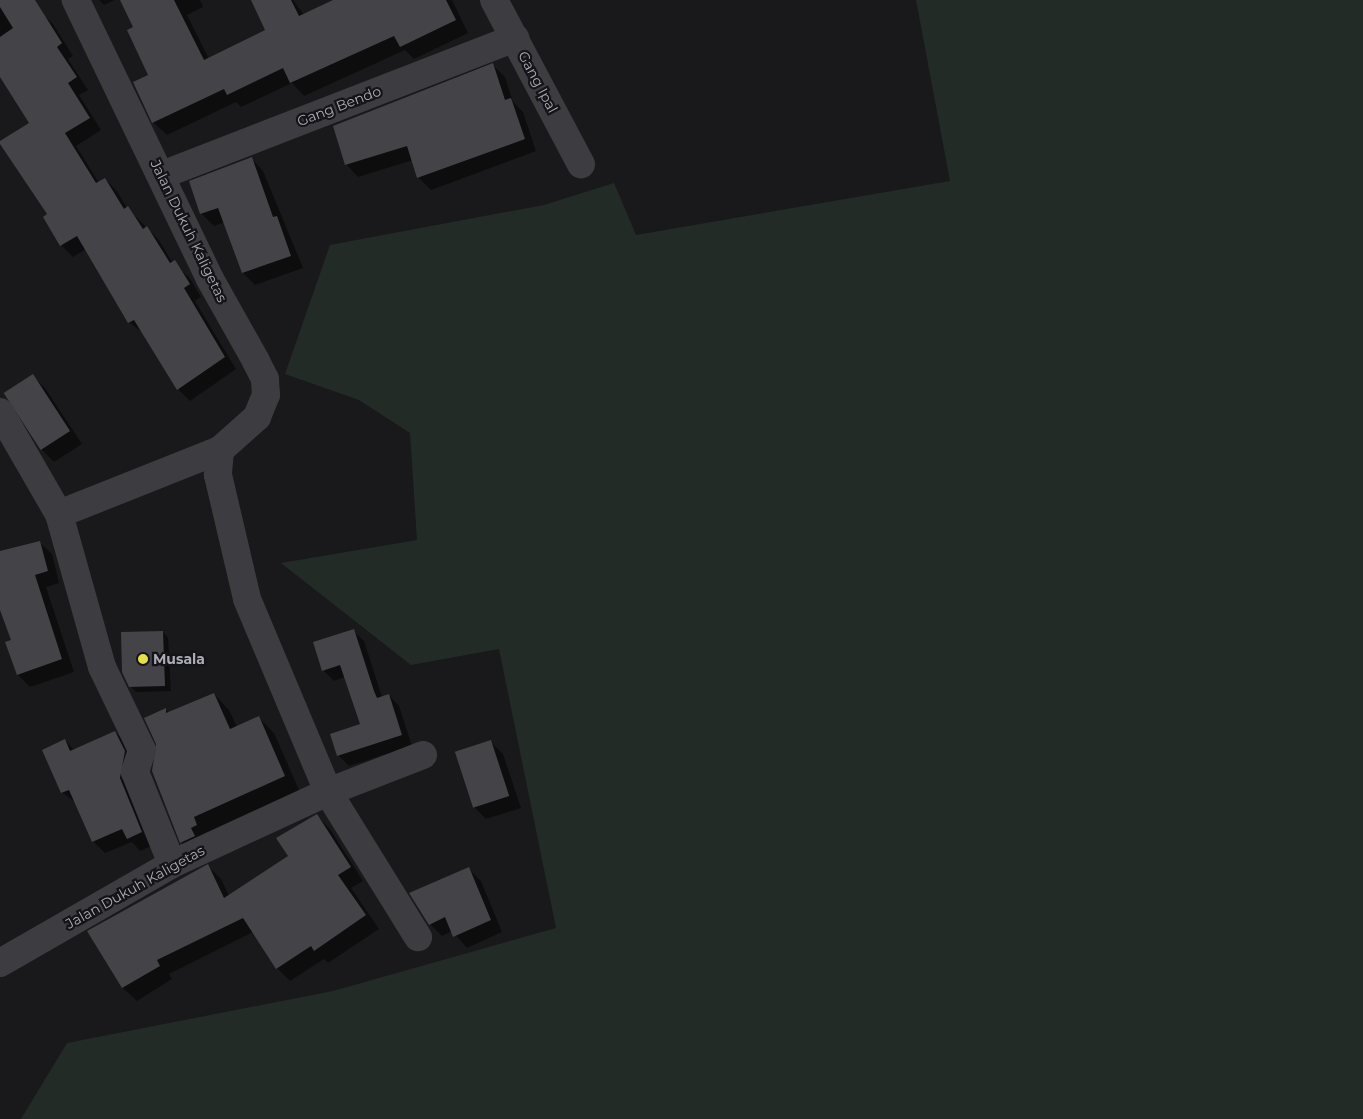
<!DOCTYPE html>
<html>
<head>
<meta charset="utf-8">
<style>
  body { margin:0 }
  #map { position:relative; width:1363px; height:1119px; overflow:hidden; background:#19191b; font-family:Montserrat,sans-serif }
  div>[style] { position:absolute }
  .green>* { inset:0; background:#232b26 }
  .shadow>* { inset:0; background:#0007 }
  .building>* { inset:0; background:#444348; transform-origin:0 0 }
  .street>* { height:28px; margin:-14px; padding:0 14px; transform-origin:14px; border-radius:14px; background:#3d3c41 }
  .dots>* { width:14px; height:14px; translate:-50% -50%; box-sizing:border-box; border:2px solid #141416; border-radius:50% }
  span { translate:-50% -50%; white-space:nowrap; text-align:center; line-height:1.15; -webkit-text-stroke:4.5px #141416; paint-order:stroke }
  .street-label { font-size:14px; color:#acacb9 }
  .poi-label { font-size:14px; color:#acacb9; font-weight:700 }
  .left { translate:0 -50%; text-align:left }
</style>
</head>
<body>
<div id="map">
  <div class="green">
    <i style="clip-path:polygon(916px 0,1363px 0,1363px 1119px,21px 1119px,67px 1043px,333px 991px,556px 928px,499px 649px,411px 665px,281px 563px,417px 540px,410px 433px,359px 400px,285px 374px,330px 245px,544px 205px,614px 183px,636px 235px,950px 181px)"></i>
  </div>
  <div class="shadow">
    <i style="clip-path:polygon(0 0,26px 0,53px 24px,73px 56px,68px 59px,88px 90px,79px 95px,101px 130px,76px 146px,99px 183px,105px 179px,117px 191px,127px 208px,159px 240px,174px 265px,189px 277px,201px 297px,195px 301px,236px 369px,190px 401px,178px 389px,143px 333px,129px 322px,86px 249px,73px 257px,61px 245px,49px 214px,31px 123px,0 72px)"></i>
    <i style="clip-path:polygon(99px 0,115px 0,104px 5px)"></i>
    <i style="clip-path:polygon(122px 0,200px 0,203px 7px,187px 15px,209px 59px,267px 31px,276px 0,293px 0,304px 15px,336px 0,452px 0,468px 33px,414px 59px,405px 50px,304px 96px,292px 83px,241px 107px,236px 102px,167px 135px,153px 122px,150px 75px,135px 27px)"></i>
    <i style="clip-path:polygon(493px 65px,505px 77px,513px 102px,523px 112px,536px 151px,431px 190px,418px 177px,413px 160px,358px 177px,346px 164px)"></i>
    <i style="clip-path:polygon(251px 158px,263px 171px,303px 268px,255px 285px,243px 273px,225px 222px,214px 226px,201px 213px)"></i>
    <i style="clip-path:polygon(33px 376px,45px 388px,82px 444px,54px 462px,42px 450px,6px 394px)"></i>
    <i style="clip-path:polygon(39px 542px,52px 554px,59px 583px,46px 587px,74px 672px,30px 687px,18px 675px,6px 643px,12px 641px,0 602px,0 553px)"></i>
    <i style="clip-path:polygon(353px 631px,364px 641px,382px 697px,389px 695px,399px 706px,412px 746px,349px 766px,338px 755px,361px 725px,345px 677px,334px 681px,323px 670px)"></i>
    <i style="clip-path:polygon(163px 632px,168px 638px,171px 691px,136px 692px,130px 686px)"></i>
    <i style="clip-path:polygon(214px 694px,229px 710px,237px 727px,258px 717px,274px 733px,300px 792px,197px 858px,181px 842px,158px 744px,146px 719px,166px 710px,169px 713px)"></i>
    <i style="clip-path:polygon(115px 732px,127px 744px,154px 845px,140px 851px,132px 842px,105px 853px,93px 841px,76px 803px,62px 792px,65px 740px,74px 750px)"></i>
    <i style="clip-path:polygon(491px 742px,503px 754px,521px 808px,486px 819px,474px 807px,457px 752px)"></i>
    <i style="clip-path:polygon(317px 816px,330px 829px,363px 881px,351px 888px,379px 929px,328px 963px,324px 959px,290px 981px,277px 968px,253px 932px,169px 974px,172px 979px,137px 1001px,123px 988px,89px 931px,208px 866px,221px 879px,229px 896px,290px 857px)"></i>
    <i style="clip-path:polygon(469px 869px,481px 881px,502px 932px,467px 948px,452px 931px,442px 936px,430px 924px)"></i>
  </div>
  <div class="building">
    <i style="clip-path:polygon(0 0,35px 0,62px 43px,57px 47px,77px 77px,68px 83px,90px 118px,65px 133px,96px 183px,105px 178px,124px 209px,128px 206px,143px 229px,147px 226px,170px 263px,175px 260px,190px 284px,184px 288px,225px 357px,177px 390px,134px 320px,128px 323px,77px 236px,60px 246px,43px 217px,47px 214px,0 144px,0 141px,29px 123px,0 77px,0 37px,13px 28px,0 7px)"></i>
    <i style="clip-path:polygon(120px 0,174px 0,204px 60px,265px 30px,251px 0,291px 0,299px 16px,333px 0,446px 0,456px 20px,400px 47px,394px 36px,290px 83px,283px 68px,227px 95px,224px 89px,152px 123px,133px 82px,148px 75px,127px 30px,133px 27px)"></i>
    <i style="clip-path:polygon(493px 63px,505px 100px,511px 98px,525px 139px,417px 178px,407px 146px,345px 165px,333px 126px)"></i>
    <i style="clip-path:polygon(252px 157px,273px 217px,277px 216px,291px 256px,242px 273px,218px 208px,200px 214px,189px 181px)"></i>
    <i style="left:33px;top:374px;width:68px;height:35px;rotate:57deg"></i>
    <i style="clip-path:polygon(40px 541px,48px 571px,35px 575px,62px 659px,17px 675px,5px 642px,11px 640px,0 610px,0 551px)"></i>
    <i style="clip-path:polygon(354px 629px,374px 691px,377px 698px,389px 694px,402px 735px,337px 756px,330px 734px,360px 724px,340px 665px,322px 671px,313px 642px)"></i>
    <i style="clip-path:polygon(163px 631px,165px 686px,129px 687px,122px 672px,121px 632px)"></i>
    <i style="clip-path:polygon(214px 693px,230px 729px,259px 716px,285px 776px,194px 817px,197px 825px,191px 828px,195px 836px,180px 843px,152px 771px,156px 744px,144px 718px,166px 708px,166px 713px)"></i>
    <i style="clip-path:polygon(115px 731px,125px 751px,120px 778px,142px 832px,127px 839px,122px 829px,92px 842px,69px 790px,61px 793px,42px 750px,65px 739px,70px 751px)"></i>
    <i style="left:491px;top:740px;width:59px;height:38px;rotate:72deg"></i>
    <i style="clip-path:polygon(317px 814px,351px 867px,338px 875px,366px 915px,314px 951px,311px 946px,276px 969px,243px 918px,157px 960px,160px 966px,122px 988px,87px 931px,208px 864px,224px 898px,288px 856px,276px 838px)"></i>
    <i style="clip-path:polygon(469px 867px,491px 920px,453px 937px,445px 917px,429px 925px,409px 893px)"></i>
  </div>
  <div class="street">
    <i style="left:494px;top:0;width:186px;rotate:62.1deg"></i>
    <i style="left:162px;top:175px;width:379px;rotate:-21.2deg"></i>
    <i style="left:0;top:412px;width:118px;rotate:60deg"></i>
    <i style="left:59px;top:514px;width:159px;rotate:74.3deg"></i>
    <i style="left:102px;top:667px;width:92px;rotate:64.3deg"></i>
    <i style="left:142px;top:750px;width:23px;rotate:108deg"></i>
    <i style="left:135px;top:772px;width:99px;rotate:68.1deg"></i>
    <i style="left:220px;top:450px;width:25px;rotate:95deg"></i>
    <i style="left:218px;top:475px;width:127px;rotate:76.8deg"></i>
    <i style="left:247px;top:599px;width:209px;rotate:67.2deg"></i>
    <i style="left:328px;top:792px;width:171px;rotate:58.2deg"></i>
    <i style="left:59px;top:514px;width:173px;rotate:-21.7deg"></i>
    <i style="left:220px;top:450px;width:50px;rotate:-41.7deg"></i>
    <i style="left:257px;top:417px;width:24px;rotate:-68deg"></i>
    <i style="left:266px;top:395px;width:16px;rotate:-94deg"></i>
    <i style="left:265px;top:379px;width:20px;rotate:-117deg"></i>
    <i style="left:256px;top:361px;width:94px;rotate:-119.3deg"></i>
    <i style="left:210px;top:279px;width:310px;rotate:-115.7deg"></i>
    <i style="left:0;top:963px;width:198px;rotate:-29.9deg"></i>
    <i style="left:172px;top:864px;width:172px;rotate:-24.8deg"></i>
    <i style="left:328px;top:792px;width:102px;rotate:-21.3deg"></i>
  </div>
  <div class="dots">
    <i style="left:143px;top:659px;background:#e7e044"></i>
  </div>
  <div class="street-label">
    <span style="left:538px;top:82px;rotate:62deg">Gang Ipal</span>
    <span style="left:339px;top:106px;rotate:-21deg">Gang Bendo</span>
    <span style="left:189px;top:231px;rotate:64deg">Jalan Dukuh Kaligetas</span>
    <span style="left:135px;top:887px;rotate:-29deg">Jalan Dukuh Kaligetas</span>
  </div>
  <div class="poi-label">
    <span class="left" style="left:153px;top:659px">Musala</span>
  </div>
</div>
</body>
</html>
